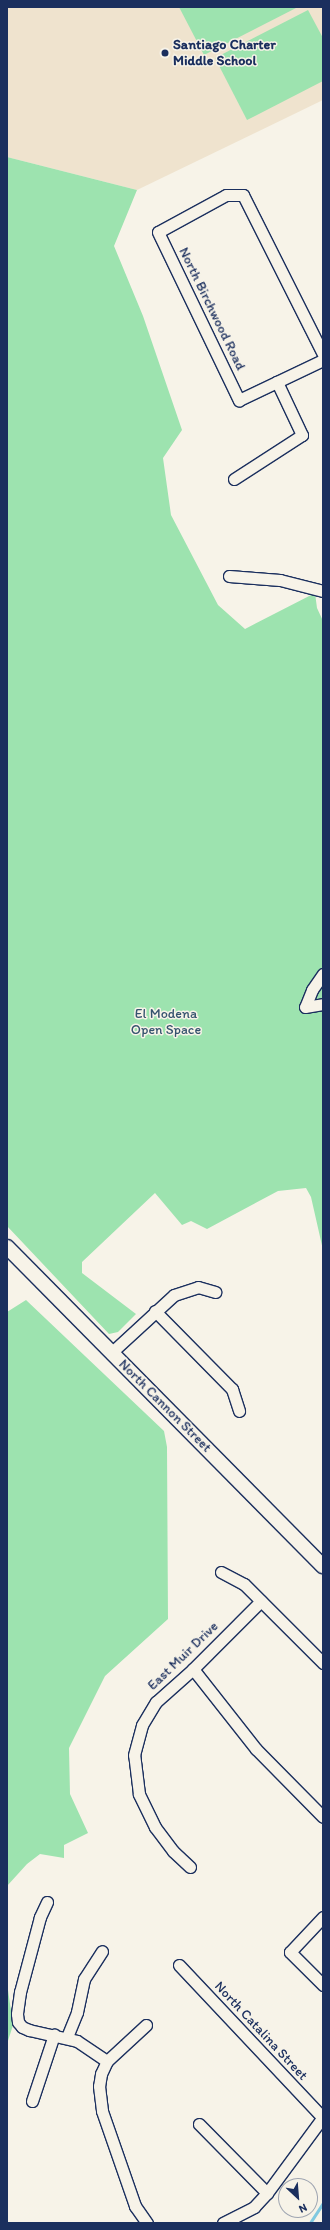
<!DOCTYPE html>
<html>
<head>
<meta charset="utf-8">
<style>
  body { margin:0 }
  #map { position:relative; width:330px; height:2230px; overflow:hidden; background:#f7f3e8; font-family:Itim,sans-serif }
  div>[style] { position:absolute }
  .built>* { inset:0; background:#efe3ce }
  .green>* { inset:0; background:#9de3af }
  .stream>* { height:2.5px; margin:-1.25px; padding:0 1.25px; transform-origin:1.25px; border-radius:1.25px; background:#80c9e0 }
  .roads { filter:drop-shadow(1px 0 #1b2f5e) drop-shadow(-1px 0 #1b2f5e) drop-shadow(0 1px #1b2f5e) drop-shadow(0 -1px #1b2f5e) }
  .minor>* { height:11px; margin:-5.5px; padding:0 5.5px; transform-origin:5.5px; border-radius:5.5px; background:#f7f3e8 }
  .major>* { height:14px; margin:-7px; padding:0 7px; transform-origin:7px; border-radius:7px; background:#f7f3e8 }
  .dots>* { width:11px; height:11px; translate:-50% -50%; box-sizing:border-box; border:2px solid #f7f3e8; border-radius:50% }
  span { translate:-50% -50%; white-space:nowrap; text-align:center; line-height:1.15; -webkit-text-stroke:3px #f7f3e8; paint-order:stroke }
  .poi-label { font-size:14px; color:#1b2f5e; font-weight:700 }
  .left { translate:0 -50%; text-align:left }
  .street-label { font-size:14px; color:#1b2f5e }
  .park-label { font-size:14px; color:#35536e }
  .frame { position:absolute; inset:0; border:8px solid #1b2f5e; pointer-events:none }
  .north { position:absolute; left:278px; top:2178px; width:40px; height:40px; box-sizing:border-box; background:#f7f3e8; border:1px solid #9fa5b1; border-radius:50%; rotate:154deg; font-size:11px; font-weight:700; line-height:16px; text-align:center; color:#1b2f5e }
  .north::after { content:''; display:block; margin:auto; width:14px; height:18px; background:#1b2f5e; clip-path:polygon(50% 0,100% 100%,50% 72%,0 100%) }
</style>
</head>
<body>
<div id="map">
  <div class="built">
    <i style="clip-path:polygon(7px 7px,323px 7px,323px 100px,137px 190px,7px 157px)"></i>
  </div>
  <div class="green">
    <i style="clip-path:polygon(179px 7px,298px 7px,204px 55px)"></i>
    <i style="clip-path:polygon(308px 10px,323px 38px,323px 81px,247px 120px,215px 58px)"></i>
    <i style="clip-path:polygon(7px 157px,137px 190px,114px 246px,143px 316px,182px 430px,163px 458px,171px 515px,218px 605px,245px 629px,315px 593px,317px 608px,323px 621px,323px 1250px,311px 1197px,306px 1188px,278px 1191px,207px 1229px,191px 1221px,182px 1225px,155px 1193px,82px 1262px,82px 1273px,136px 1314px,118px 1332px,109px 1334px,7px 1226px)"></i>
    <i style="clip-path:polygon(26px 1300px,164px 1431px,167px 1447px,168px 1619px,105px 1676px,69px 1748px,70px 1794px,88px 1833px,64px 1845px,64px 1858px,40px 1854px,27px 1864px,7px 1886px,7px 1312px)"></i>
    <i style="clip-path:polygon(7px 1983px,13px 2025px,7px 2044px)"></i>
  </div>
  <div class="stream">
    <i style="left:310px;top:2223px;width:24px;rotate:-57deg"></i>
  </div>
  <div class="roads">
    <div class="minor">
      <i style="left:323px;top:354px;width:178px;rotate:-116.7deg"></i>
      <i style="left:243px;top:195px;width:17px;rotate:180deg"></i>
      <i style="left:226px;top:195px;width:77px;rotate:151.4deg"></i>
      <i style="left:158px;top:232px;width:187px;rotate:64.3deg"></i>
      <i style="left:239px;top:400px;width:93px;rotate:-25.5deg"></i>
      <i style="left:234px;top:479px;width:81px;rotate:-32.9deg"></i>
      <i style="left:302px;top:435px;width:59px;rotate:-115.3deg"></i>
      <i style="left:229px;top:576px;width:51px;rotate:4.5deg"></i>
      <i style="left:280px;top:580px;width:44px;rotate:14.3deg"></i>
      <i style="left:323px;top:974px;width:19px;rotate:125deg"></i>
      <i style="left:312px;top:990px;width:18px;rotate:112deg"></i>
      <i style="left:305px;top:1007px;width:18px;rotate:-9deg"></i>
      <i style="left:155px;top:1311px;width:110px;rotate:45.4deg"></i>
      <i style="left:232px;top:1389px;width:23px;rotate:72deg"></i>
      <i style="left:112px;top:1352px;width:84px;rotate:-42.6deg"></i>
      <i style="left:174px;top:1295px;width:25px;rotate:-18deg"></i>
      <i style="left:198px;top:1287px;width:18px;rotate:16deg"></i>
      <i style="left:221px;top:1572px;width:26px;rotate:28deg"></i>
      <i style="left:244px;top:1584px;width:112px;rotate:45deg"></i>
      <i style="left:193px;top:1669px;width:102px;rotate:51.8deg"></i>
      <i style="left:256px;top:1749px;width:95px;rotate:45.4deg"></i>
      <i style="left:190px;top:1867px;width:23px;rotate:-137deg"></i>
      <i style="left:173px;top:1851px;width:30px;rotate:-127deg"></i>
      <i style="left:155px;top:1827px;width:37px;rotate:-116deg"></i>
      <i style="left:139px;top:1794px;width:39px;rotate:-97deg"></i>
      <i style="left:134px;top:1755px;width:31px;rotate:-75deg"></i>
      <i style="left:142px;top:1725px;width:27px;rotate:-59deg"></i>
      <i style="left:156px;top:1702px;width:50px;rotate:-41.7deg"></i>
      <i style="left:193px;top:1669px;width:96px;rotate:-45deg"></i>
      <i style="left:47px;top:1902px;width:17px;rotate:115deg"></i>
      <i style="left:40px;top:1917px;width:78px;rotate:104.9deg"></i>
      <i style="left:20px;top:1992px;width:22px;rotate:98deg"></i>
      <i style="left:17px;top:2014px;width:8px;rotate:83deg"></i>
      <i style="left:18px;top:2022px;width:6px;rotate:51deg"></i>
      <i style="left:22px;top:2027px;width:8px;rotate:23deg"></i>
      <i style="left:29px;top:2030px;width:49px;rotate:12.9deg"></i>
      <i style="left:77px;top:2041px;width:36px;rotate:34deg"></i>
      <i style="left:323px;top:1917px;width:48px;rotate:133.3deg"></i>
      <i style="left:290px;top:1952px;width:47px;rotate:45deg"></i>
      <i style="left:179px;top:1965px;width:209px;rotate:46.7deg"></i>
      <i style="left:146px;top:2025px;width:53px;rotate:137.3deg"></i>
      <i style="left:107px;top:2061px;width:14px;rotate:115deg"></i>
      <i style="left:101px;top:2074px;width:12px;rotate:99deg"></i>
      <i style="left:99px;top:2086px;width:25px;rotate:83deg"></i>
      <i style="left:102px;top:2111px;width:101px;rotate:70.8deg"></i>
      <i style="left:135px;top:2206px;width:21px;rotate:55deg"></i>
      <i style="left:67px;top:2037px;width:27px;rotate:-68deg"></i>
      <i style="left:77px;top:2012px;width:34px;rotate:-78deg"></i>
      <i style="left:84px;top:1979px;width:33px;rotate:-57deg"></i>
      <i style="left:32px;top:2101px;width:70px;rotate:-71.6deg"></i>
      <i style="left:199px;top:2124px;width:97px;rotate:45.4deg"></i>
      <i style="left:223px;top:2223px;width:35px;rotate:-27deg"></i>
      <i style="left:254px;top:2207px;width:19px;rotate:-47deg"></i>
      <i style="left:267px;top:2193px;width:94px;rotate:-53.6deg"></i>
    </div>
    <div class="major">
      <i style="left:7px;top:1247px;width:449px;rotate:45.3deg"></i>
    </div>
  </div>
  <div class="dots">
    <i style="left:165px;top:53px;background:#1b2f5e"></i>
  </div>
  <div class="poi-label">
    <span class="left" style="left:173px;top:53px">Santiago Charter<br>Middle School</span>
  </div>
  <div class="street-label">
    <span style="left:212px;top:309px;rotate:64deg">North Birchwood Road</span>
    <span style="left:165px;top:1406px;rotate:45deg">North Cannon Street</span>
    <span style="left:183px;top:1656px;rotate:-44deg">East Muir Drive</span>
    <span style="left:261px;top:2031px;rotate:47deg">North Catalina Street</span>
  </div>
  <div class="park-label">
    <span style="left:166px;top:1022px">El Modena<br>Open Space</span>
  </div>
  <div class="frame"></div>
  <div class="north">N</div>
</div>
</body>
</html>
